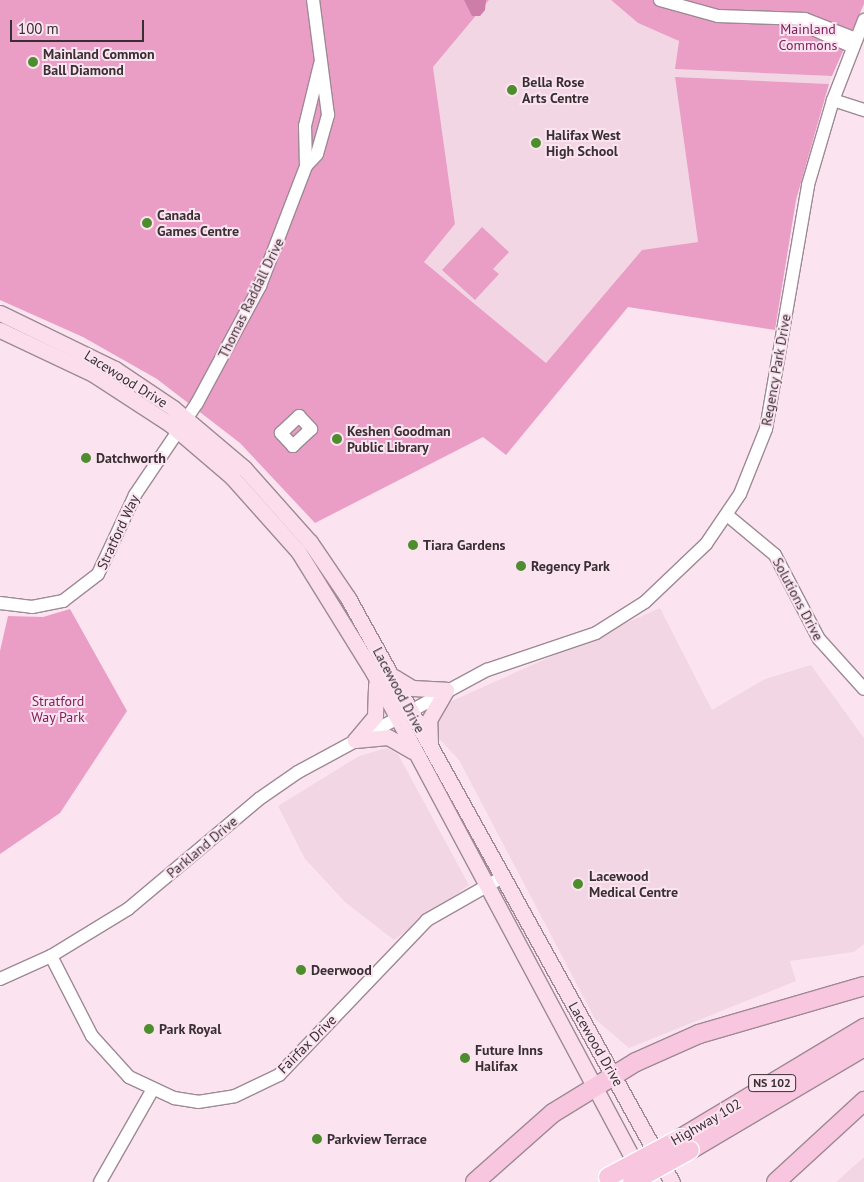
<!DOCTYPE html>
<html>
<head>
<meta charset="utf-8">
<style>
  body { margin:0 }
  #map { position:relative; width:864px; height:1182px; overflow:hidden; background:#fbe4f0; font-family:"PT Sans",sans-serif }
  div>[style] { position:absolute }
  .built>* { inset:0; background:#f3d6e4 }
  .green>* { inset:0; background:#ea9ec6 }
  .water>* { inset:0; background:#ce7ca8 }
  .roads { filter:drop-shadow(1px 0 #9e8994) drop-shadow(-1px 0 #9e8994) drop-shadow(0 1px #9e8994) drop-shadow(0 -1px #9e8994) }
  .minor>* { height:12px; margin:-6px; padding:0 6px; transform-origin:6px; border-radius:6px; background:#fff }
  .major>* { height:15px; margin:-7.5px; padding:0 7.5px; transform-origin:7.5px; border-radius:7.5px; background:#fbddec }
  .highway>* { height:18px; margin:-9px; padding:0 9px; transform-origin:9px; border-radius:9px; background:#f9c6df }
  .bridges { filter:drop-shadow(1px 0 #fff) drop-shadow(-1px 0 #fff) drop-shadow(0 1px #fff) drop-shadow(0 -1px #fff) }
  .highway-bridge>* { height:18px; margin:-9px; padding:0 9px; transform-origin:9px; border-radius:9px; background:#f9c6df }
  .dots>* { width:14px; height:14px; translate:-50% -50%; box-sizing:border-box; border:2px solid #fbe4f0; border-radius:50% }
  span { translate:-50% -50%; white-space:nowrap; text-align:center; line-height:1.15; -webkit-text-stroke:4px #fbe4f0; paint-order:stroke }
  .shield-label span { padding:1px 4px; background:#fbe4f0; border:1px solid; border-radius:4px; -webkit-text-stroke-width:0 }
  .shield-label { font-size:12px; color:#382f33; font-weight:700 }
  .park-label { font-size:14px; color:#7c1c59 }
  .poi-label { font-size:14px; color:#382f33; font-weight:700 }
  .left { translate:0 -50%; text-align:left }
  .street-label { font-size:14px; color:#382f33 }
  .scale { position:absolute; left:10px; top:20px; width:134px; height:22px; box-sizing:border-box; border:2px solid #382f33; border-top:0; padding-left:6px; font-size:15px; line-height:18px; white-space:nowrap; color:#382f33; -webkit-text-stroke:4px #fbe4f0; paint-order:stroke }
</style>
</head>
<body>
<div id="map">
  <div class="built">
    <i style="clip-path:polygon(489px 0,611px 0,638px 23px,679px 41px,676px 69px,832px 76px,829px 84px,675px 77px,698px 242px,642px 250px,546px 363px,424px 262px,455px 224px,433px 67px)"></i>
    <i style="clip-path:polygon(660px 608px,712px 710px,765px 679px,811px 665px,864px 738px,864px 944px,854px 952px,790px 961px,796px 981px,629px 1048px,595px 1019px,459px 760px,418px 716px)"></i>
    <i style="clip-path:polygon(387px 748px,398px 754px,469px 885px,394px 940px,345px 902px,305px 859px,278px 806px,359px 756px)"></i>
    <i style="clip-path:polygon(864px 1157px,864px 1182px,836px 1182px)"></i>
  </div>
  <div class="green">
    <i style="clip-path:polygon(0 0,489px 0,433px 67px,455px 224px,424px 262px,546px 363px,642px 250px,698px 242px,675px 77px,829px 84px,796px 200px,775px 330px,628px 307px,506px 455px,483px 437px,315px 523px,240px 443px,157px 379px,83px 337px,0 300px)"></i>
    <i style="clip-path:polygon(611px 0,864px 0,864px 4px,832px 76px,675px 69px,679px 41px,638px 23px)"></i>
    <i style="clip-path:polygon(482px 227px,509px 252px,493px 269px,499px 274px,475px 300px,442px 270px)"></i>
    <i style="clip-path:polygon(70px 609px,127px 711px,60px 813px,0 854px,0 651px,8px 616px,43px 617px)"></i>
  </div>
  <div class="water">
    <i style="clip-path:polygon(464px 0,486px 0,485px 10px,480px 16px,472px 16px)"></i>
  </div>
  <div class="roads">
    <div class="minor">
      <i style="left:660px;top:0;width:60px;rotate:15.4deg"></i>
      <i style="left:718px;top:16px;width:87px;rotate:2deg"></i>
      <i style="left:805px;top:19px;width:55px;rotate:21.4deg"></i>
      <i style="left:806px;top:26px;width:51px;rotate:24.1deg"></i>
      <i style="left:833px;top:100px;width:33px;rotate:18deg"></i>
      <i style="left:306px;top:166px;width:40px;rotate:-91.4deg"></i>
      <i style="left:305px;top:126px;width:64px;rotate:-76.4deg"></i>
      <i style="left:299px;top:416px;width:18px;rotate:47deg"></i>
      <i style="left:311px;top:429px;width:25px;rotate:137deg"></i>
      <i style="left:293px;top:446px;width:18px;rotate:-133deg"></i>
      <i style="left:281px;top:433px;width:25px;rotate:-43deg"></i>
      <i style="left:727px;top:515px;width:62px;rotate:39.8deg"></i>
      <i style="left:775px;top:555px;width:95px;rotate:62.4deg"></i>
      <i style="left:819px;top:639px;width:67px;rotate:48deg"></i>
      <i style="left:0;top:603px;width:32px;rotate:7deg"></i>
      <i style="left:32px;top:607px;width:32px;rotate:-11deg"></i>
      <i style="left:63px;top:601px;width:44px;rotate:-37.6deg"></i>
      <i style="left:98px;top:574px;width:87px;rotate:-64.9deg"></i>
      <i style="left:135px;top:495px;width:111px;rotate:-56deg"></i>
      <i style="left:197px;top:403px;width:133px;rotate:-61.7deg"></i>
      <i style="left:260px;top:286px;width:129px;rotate:-69deg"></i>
      <i style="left:306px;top:166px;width:16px;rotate:-47deg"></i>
      <i style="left:317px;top:154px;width:41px;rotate:-74.2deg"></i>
      <i style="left:328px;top:115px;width:116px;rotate:-97.4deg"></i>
      <i style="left:51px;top:956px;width:90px;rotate:62.9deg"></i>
      <i style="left:92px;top:1036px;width:55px;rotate:47.9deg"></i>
      <i style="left:129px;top:1077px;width:50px;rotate:25deg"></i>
      <i style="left:174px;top:1098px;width:24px;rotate:9deg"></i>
      <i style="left:198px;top:1102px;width:37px;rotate:-9deg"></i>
      <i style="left:235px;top:1096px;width:49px;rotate:-25.5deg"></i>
      <i style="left:279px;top:1075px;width:214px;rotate:-46.3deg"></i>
      <i style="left:427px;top:920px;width:85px;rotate:-29.6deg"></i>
      <i style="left:0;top:979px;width:56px;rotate:-24.3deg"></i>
      <i style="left:51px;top:956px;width:90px;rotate:-31.4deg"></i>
      <i style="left:128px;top:909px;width:171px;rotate:-40deg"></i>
      <i style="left:259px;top:799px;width:47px;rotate:-34.7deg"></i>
      <i style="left:298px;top:772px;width:215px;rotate:-28.4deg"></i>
      <i style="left:487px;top:670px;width:115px;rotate:-18.7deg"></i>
      <i style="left:596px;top:633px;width:58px;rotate:-32.3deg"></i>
      <i style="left:645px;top:602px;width:84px;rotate:-43.6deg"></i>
      <i style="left:706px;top:544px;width:60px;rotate:-55.8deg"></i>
      <i style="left:740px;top:494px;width:70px;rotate:-68.2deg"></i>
      <i style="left:766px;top:429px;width:248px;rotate:-80.2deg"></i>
      <i style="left:808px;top:185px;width:89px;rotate:-73.6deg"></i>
      <i style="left:833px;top:100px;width:86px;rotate:-68.8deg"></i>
      <i style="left:100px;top:1182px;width:105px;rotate:-60.3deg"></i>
    </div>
    <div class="major">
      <i style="left:0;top:313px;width:128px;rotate:26deg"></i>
      <i style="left:115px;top:369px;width:70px;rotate:33.9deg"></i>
      <i style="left:173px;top:408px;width:93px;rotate:40.2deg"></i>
      <i style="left:244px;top:468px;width:99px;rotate:48.3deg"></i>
      <i style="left:310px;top:542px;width:68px;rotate:55.8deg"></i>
      <i style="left:348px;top:598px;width:668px;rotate:60.98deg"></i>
      <i style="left:0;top:330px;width:103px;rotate:25.3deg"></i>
      <i style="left:93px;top:374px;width:92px;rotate:33deg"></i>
      <i style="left:170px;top:424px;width:82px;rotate:40.5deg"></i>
      <i style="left:232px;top:477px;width:99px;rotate:48.3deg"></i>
      <i style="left:298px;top:551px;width:142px;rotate:58.2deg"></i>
      <i style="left:373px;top:672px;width:567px;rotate:61.9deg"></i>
      <i style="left:394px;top:677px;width:21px;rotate:31deg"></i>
      <i style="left:412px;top:688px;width:34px;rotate:3deg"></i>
      <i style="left:355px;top:740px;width:31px;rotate:-50deg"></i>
      <i style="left:375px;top:716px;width:32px;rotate:-88deg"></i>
      <i style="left:355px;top:740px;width:33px;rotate:-5deg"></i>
      <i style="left:388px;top:737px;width:28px;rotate:30deg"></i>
      <i style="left:430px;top:743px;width:23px;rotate:-92deg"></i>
      <i style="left:429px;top:720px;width:34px;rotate:-60deg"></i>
    </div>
    <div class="highway">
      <i style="left:681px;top:1138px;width:214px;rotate:-31deg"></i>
      <i style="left:690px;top:1150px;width:202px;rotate:-30.6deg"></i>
      <i style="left:475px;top:1182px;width:104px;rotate:-41.5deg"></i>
      <i style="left:553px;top:1113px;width:97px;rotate:-31.6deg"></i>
      <i style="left:636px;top:1062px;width:69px;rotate:-24deg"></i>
      <i style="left:699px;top:1034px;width:172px;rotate:-16.2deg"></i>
      <i style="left:776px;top:1182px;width:120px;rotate:-42.6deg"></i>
    </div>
  </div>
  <div class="bridges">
    <div class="highway-bridge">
      <i style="left:608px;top:1177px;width:83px;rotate:-28.1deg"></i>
      <i style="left:632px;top:1182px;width:66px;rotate:-28.9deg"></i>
    </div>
  </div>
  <div class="dots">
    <i style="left:33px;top:62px;background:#4e8d2e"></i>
    <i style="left:512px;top:90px;background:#4e8d2e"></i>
    <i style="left:536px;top:143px;background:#4e8d2e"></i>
    <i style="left:147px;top:223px;background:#4e8d2e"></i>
    <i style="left:337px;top:439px;background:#4e8d2e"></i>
    <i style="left:86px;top:458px;background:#4e8d2e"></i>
    <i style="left:413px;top:545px;background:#4e8d2e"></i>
    <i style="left:521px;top:566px;background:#4e8d2e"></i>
    <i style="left:578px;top:884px;background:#4e8d2e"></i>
    <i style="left:301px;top:970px;background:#4e8d2e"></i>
    <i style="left:149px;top:1029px;background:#4e8d2e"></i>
    <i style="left:465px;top:1058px;background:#4e8d2e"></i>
    <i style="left:317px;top:1139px;background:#4e8d2e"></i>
  </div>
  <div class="shield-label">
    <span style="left:772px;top:1083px">NS 102</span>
  </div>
  <div class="park-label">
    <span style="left:808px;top:37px">Mainland<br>Commons</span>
    <span style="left:58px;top:709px">Stratford<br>Way Park</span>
  </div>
  <div class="poi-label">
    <span class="left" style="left:43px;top:62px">Mainland Common<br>Ball Diamond</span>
    <span class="left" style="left:522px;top:90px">Bella Rose<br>Arts Centre</span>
    <span class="left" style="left:546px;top:143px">Halifax West<br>High School</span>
    <span class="left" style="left:157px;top:223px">Canada<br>Games Centre</span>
    <span class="left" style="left:347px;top:439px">Keshen Goodman<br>Public Library</span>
    <span class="left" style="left:96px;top:458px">Datchworth</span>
    <span class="left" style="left:423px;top:545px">Tiara Gardens</span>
    <span class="left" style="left:531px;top:566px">Regency Park</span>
    <span class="left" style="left:589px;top:884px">Lacewood<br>Medical Centre</span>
    <span class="left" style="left:311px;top:970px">Deerwood</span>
    <span class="left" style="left:159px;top:1029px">Park Royal</span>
    <span class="left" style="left:475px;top:1058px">Future Inns<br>Halifax</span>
    <span class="left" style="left:327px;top:1139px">Parkview Terrace</span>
  </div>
  <div class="street-label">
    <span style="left:251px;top:298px;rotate:-64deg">Thomas Raddall Drive</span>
    <span style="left:776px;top:370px;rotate:-80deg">Regency Park Drive</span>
    <span style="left:126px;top:379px;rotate:32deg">Lacewood Drive</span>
    <span style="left:118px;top:532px;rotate:-65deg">Stratford Way</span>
    <span style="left:798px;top:599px;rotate:62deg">Solutions Drive</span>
    <span style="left:399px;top:690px;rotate:62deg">Lacewood Drive</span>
    <span style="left:202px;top:847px;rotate:-40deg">Parkland Drive</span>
    <span style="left:307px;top:1044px;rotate:-45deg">Fairfax Drive</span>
    <span style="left:596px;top:1044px;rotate:60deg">Lacewood Drive</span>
    <span style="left:706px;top:1122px;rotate:-30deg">Highway 102</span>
  </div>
  <div class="scale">100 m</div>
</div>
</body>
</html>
